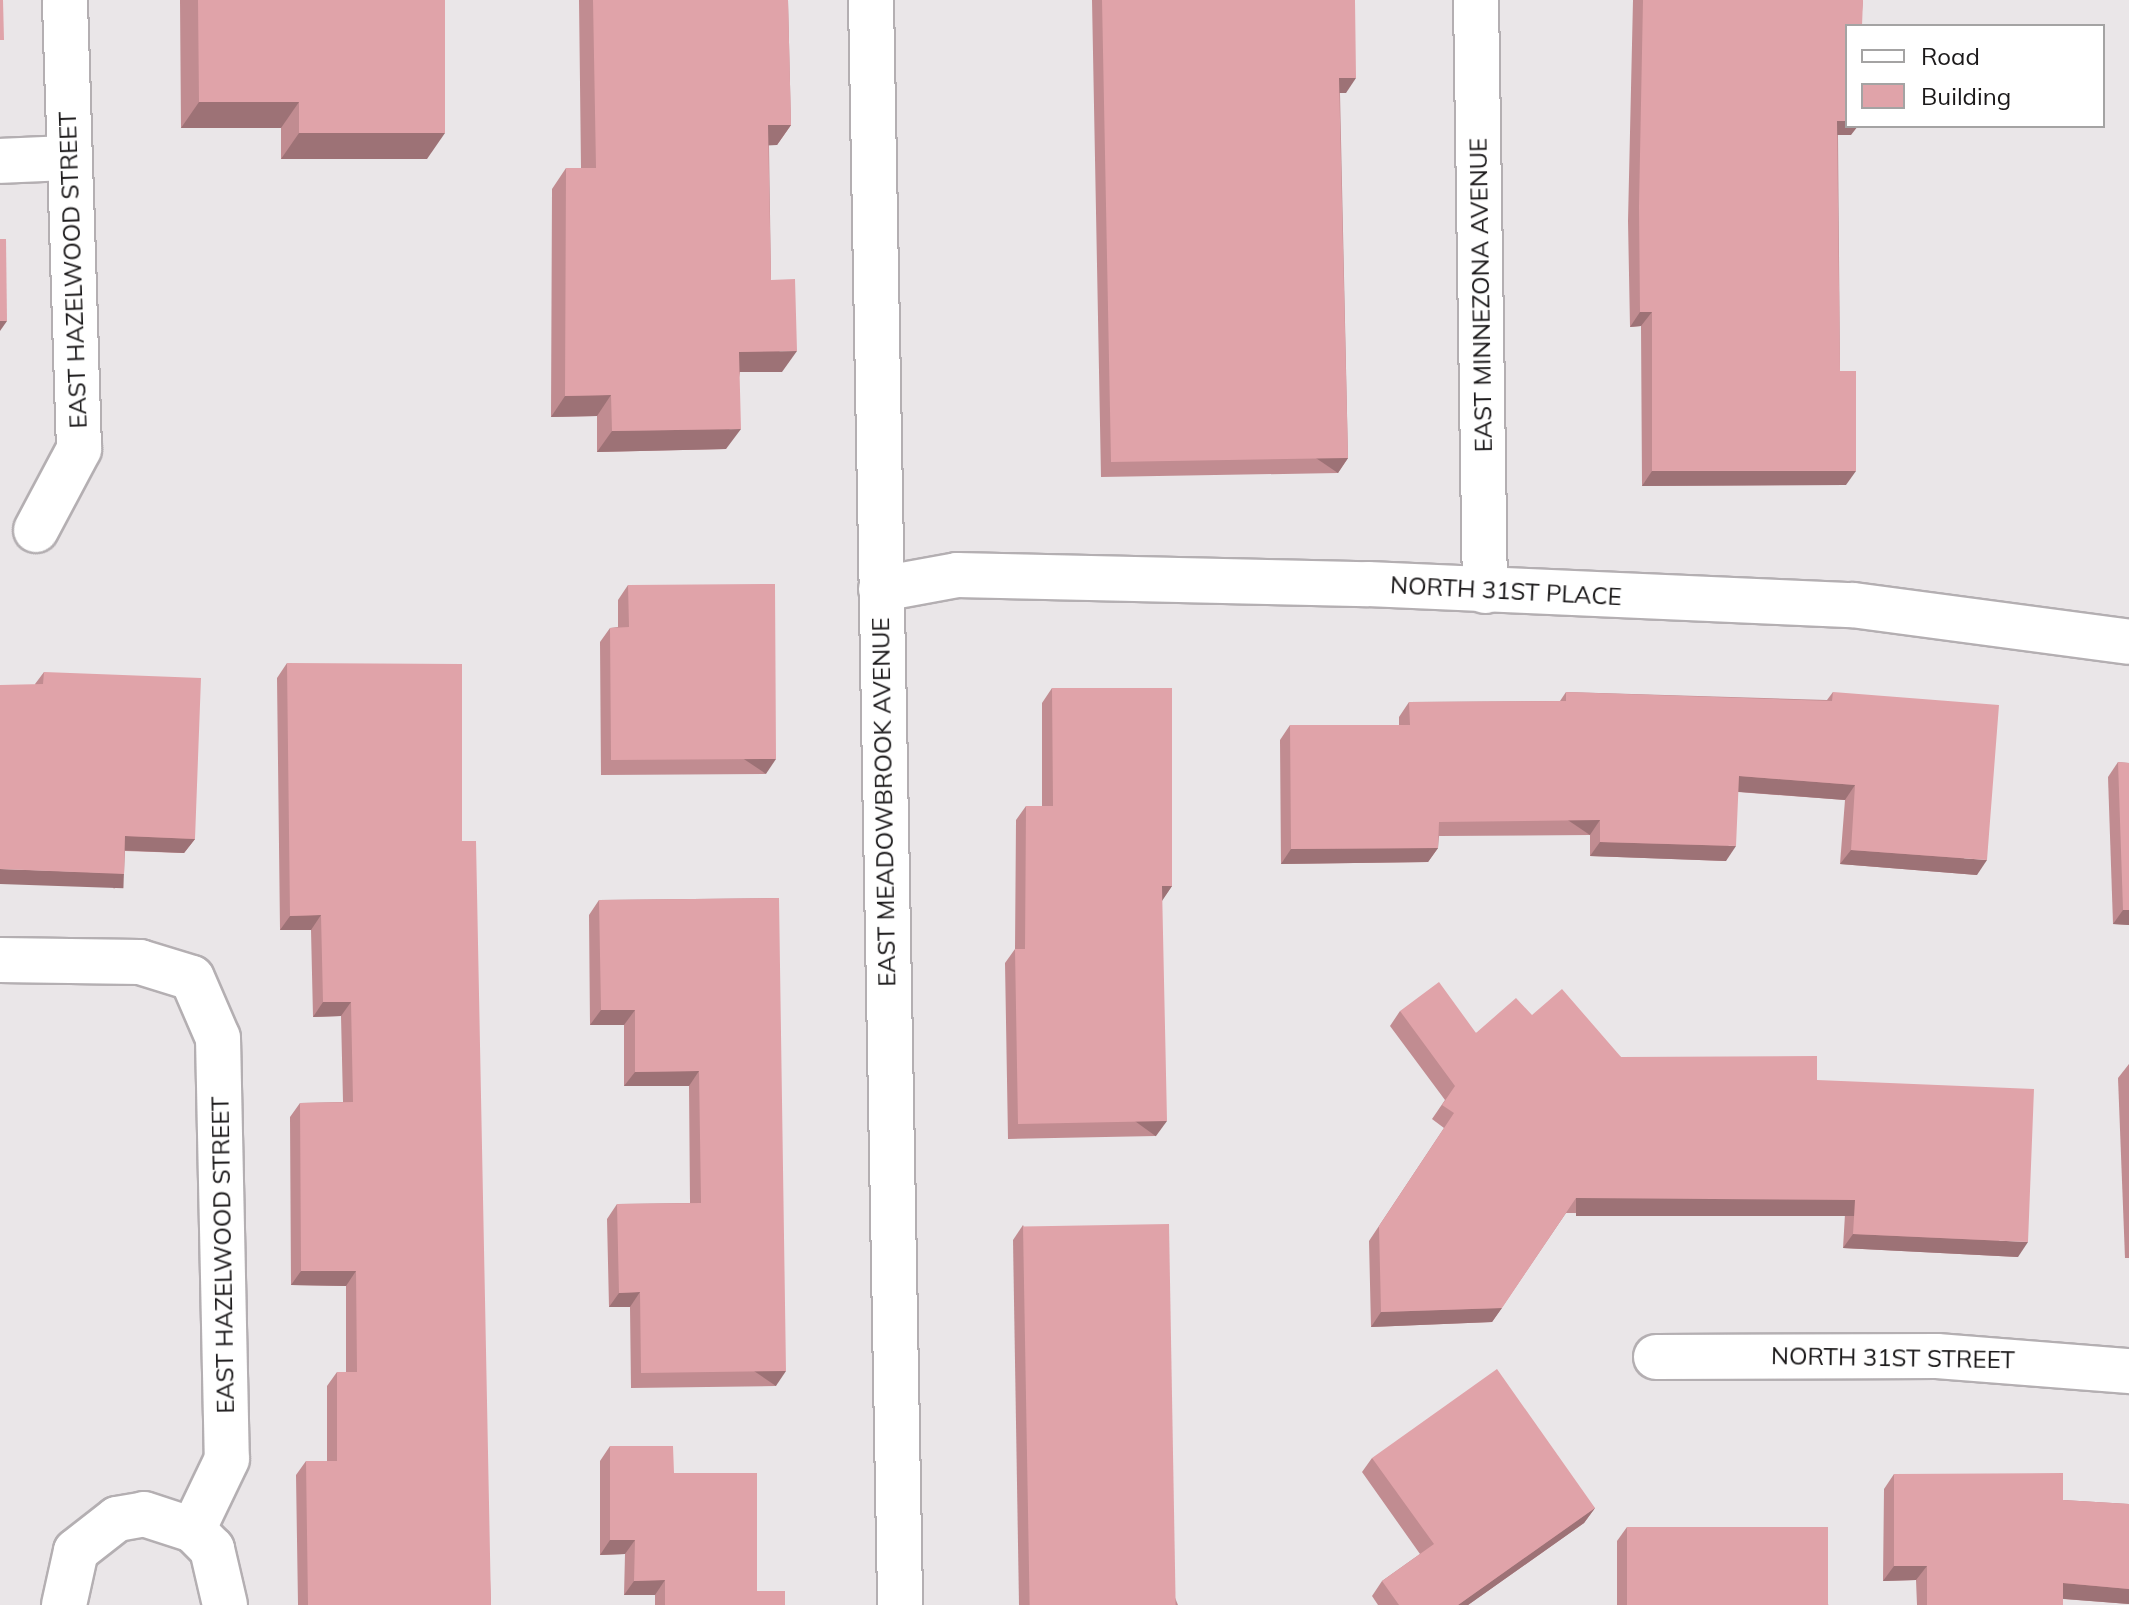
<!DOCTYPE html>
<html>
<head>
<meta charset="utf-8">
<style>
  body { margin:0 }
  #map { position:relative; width:2129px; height:1605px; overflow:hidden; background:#eae6e8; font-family:Mulish,sans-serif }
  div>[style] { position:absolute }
  .roads { filter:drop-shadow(2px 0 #b4afb2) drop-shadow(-2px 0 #b4afb2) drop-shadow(0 2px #b4afb2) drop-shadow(0 -2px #b4afb2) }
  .minor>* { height:44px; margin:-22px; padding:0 22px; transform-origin:22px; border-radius:22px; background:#fff }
  .wall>* { inset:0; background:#c18c91 }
  .shaded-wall>* { inset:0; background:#9d7276; transform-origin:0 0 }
  .building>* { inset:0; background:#e0a3a9; transform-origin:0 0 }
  span { translate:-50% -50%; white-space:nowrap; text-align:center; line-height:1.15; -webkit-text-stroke:6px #fff; paint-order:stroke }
  .street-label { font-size:24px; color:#1b191a }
  .legend { position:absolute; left:1845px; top:24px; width:260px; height:104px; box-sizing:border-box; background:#fff; border:2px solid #a4a3a3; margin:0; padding:10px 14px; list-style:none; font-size:24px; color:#1b191a }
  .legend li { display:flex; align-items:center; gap:16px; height:40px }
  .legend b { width:40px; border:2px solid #a4a3a3 }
</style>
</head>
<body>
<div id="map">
  <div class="roads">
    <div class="minor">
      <i style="left:871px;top:0;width:1605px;rotate:88.96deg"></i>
      <i style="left:1476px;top:0;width:591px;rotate:89.13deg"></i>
      <i style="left:0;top:161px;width:68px;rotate:-2.5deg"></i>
      <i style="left:36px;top:530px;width:92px;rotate:-62deg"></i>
      <i style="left:79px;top:449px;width:449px;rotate:-91.8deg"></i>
      <i style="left:881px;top:589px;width:77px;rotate:-10.4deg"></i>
      <i style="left:957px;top:575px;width:411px;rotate:1.3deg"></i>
      <i style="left:1368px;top:584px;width:485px;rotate:2.5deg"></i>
      <i style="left:1853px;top:605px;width:278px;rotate:7.6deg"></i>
      <i style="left:0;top:960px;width:140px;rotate:0.8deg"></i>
      <i style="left:140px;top:962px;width:54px;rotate:17.1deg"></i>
      <i style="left:192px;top:978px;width:65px;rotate:66.6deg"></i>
      <i style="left:218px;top:1038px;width:421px;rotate:88.8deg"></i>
      <i style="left:227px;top:1459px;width:79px;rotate:115.6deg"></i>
      <i style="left:1656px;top:1357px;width:281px;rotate:-0.2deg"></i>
      <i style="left:1937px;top:1356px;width:193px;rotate:4.5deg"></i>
      <i style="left:64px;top:1605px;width:55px;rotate:-77.5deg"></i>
      <i style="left:76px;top:1551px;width:52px;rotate:-38deg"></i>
      <i style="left:117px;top:1519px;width:27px;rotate:-10deg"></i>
      <i style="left:144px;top:1514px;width:52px;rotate:18.1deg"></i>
      <i style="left:193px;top:1530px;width:27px;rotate:45deg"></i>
      <i style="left:212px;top:1549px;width:57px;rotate:76.9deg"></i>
    </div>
  </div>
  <div class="wall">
    <i style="clip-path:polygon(180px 0,445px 0,427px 159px,281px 159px,281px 128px,181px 128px)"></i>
    <i style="clip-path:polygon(579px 0,788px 0,791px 125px,777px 145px,769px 145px,771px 280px,782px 372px,740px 372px,726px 449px,597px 452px,597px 416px,551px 417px,552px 189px,566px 168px,581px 168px)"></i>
    <i style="clip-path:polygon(1092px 0,1355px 0,1346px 93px,1340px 93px,1348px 458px,1338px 473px,1101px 477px)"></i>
    <i style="clip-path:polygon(1633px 0,1863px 0,1851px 135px,1838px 135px,1840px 371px,1846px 485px,1642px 486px,1641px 326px,1630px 327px,1628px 221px)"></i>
    <i style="clip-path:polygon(628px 585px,766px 774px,601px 775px,600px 642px,610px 628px,618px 627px,618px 600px)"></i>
    <i style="clip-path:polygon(287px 663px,462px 841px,491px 1605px,298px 1605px,296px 1475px,306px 1461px,327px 1461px,327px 1386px,337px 1372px,346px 1372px,346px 1286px,291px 1285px,290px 1117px,300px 1103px,343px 1102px,341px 1016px,313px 1017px,311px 930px,280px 930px,277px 678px)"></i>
    <i style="clip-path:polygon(44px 672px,195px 839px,184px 853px,125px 851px,124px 874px,114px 889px,35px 684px)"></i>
    <i style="clip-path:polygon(1052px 688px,1172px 886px,1162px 900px,1156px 1136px,1008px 1139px,1005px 963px,1015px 949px,1016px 820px,1026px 806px,1042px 806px,1042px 703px)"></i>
    <i style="clip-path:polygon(1566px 692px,1827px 700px,1833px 692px,1977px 875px,1840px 864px,1845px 800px,1738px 792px,1726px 861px,1590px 856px,1590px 835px,1439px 836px,1438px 848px,1428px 862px,1281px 864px,1280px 740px,1290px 725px,1399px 725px,1399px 717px,1409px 702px,1560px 701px)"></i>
    <i style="clip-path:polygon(2118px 762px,2129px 763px,2129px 925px,2113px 924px,2108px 777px)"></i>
    <i style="clip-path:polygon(779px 898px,776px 1386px,631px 1388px,630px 1307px,609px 1307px,607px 1219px,617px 1204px,690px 1203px,689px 1086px,624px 1086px,624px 1025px,590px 1025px,589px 915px,599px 900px)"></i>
    <i style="clip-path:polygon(1400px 1011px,1476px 1033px,1532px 1015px,1621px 1057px,1817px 1080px,2018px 1257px,1843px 1248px,1845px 1214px,1566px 1213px,1492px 1322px,1371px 1327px,1369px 1241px,1444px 1128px,1432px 1119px,1445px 1100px,1390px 1026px)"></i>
    <i style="clip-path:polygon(2129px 1064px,2129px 1258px,2125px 1258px,2118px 1078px)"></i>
    <i style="clip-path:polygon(1023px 1225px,1178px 1605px,1019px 1605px,1013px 1240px)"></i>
    <i style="clip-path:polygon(610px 1446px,674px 1473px,757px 1591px,785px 1605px,655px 1605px,655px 1595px,624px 1595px,625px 1554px,600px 1555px,600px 1461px)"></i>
    <i style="clip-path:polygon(1372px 1458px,1595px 1508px,1584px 1523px,1468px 1605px,1378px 1605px,1372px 1596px,1382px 1581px,1420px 1554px,1362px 1472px)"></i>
    <i style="clip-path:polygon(1894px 1474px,2063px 1500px,2129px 1504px,2129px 1604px,2063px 1599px,2063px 1605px,1917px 1605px,1916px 1580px,1883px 1581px,1884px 1489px)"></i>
    <i style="clip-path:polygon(1627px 1527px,1829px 1605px,1617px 1605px,1617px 1541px)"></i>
  </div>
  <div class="shaded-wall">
    <i style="clip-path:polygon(1339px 78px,1356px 78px,1346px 93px,1329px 93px)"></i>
    <i style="clip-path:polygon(199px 102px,299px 102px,281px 128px,181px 128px)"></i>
    <i style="clip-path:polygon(1837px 121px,1847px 121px,1847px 126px,1858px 126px,1851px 135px,1827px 135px)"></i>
    <i style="clip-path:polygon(768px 125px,791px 125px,777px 145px,754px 146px)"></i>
    <i style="clip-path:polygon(299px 133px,445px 133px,427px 159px,281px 159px)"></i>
    <i style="clip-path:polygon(1640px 312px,1652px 312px,1641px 326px,1630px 327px)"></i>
    <i style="clip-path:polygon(0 321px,7px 321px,0 331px)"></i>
    <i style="clip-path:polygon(797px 351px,782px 372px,724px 372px,739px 352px)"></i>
    <i style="clip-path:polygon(611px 395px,597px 416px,551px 417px,565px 396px)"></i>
    <i style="clip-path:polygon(741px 429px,726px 449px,597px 452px,612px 431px)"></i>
    <i style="left:1348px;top:458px;width:18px;height:237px;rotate:124deg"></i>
    <i style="clip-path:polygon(1652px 471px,1856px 471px,1846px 485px,1642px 486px)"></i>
    <i style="left:776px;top:759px;width:18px;height:165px;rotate:124deg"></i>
    <i style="clip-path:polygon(1739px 776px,1855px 785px,1845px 800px,1728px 791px)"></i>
    <i style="left:1600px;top:820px;width:18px;height:161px;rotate:124deg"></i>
    <i style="clip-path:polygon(125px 836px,195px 839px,184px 853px,115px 850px)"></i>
    <i style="clip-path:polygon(1600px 842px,1736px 846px,1726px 861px,1590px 856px)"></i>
    <i style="clip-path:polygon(1438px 848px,1428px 862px,1281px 864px,1291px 849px)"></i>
    <i style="clip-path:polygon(1851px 850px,1987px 860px,1977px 875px,1840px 864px)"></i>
    <i style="left:0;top:869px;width:124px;height:15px;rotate:2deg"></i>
    <i style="clip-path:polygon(1162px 886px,1172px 886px,1162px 901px)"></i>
    <i style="clip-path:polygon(2123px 910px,2129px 910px,2129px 925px,2113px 924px)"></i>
    <i style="clip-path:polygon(321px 915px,311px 930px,280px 930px,290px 916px)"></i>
    <i style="clip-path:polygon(323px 1002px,351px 1002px,341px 1016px,313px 1017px)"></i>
    <i style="clip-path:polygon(601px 1010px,635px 1010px,624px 1025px,590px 1025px)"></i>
    <i style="clip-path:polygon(699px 1071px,689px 1086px,624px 1086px,635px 1072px)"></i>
    <i style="left:1167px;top:1121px;width:19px;height:149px;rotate:126deg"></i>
    <i style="left:1576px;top:1198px;width:279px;height:18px"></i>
    <i style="clip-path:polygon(1853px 1234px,2028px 1242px,2018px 1257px,1843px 1248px)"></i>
    <i style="clip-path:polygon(301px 1271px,356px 1271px,346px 1286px,291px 1285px)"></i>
    <i style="clip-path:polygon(640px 1292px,630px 1307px,609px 1307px,619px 1293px)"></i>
    <i style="clip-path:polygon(1502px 1308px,1492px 1322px,1371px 1327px,1381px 1312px)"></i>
    <i style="left:786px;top:1371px;width:18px;height:145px;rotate:124deg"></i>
    <i style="clip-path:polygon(1595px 1508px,1584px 1523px,1468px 1605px,1458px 1605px)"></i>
    <i style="clip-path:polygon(610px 1540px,635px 1540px,625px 1554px,600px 1555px)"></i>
    <i style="clip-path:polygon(1894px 1566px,1927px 1566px,1916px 1580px,1883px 1581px)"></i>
    <i style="clip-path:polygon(665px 1580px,655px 1595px,624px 1595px,634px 1581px)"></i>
    <i style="clip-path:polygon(2063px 1583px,2129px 1589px,2129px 1604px,2053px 1598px)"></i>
  </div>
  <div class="building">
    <i style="clip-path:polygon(0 0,3px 0,4px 40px,0 40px)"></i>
    <i style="clip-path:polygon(198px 0,445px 0,445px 133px,299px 133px,299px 102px,199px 102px)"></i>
    <i style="clip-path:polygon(593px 0,788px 0,791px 125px,768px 125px,771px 280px,795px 279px,797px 351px,739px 352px,741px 429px,612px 431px,611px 395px,565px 396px,566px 168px,596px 168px)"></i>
    <i style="clip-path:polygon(1102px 0,1355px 0,1356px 78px,1339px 78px,1348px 458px,1111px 462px)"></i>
    <i style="clip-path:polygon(1643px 0,1863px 0,1862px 26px,1847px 26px,1847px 121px,1837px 121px,1840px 371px,1856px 371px,1856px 471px,1652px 471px,1652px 312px,1640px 312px,1639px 206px)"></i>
    <i style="clip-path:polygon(0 239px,6px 239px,7px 321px,0 321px)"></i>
    <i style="clip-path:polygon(775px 584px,776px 759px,611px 760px,610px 628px,629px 627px,628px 585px)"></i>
    <i style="clip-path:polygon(287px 663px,462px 664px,462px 841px,476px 841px,491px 1605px,308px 1605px,306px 1461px,337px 1461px,337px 1372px,357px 1372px,356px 1271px,301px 1271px,300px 1103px,353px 1102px,351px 1002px,323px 1002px,321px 915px,290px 916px)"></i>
    <i style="clip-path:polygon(44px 672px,201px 678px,195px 839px,125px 836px,124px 874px,0 869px,0 685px,43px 684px)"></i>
    <i style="clip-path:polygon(1052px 688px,1172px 688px,1172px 886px,1162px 886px,1167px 1121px,1018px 1124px,1015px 949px,1025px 949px,1026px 806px,1053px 806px)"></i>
    <i style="clip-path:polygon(1566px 692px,1832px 701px,1833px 692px,1999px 705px,1987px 860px,1851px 850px,1855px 785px,1739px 776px,1736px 846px,1600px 842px,1600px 820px,1439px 822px,1438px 848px,1291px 849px,1290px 725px,1410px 725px,1409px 702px,1566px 701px)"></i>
    <i style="clip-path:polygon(2118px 762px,2129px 763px,2129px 910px,2123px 910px)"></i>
    <i style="clip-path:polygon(779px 898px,786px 1371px,641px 1373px,640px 1292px,619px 1293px,617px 1204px,701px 1203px,699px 1071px,635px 1072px,635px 1010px,601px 1010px,599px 900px)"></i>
    <i style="clip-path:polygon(1439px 982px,1476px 1033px,1516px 998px,1532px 1015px,1562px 989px,1621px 1057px,1817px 1056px,1817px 1080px,2034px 1089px,2028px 1242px,1853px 1234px,1855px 1200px,1576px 1198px,1502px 1308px,1381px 1312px,1379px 1226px,1454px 1113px,1442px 1105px,1455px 1086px,1400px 1011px)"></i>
    <i style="left:1169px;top:1224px;width:381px;height:146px;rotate:89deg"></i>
    <i style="clip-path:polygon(1497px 1369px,1595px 1508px,1458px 1605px,1399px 1605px,1382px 1581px,1434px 1544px,1372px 1458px)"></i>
    <i style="clip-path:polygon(610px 1446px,673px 1446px,674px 1473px,757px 1473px,757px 1591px,785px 1591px,785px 1605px,665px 1605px,665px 1580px,634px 1581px,635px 1540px,610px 1540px)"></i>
    <i style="clip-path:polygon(2063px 1473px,2063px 1500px,2129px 1504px,2129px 1589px,2063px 1583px,2063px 1605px,1927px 1605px,1927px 1566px,1894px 1566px,1894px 1474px)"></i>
    <i style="left:1627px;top:1527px;width:201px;height:78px"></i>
  </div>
  <div class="street-label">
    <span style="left:73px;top:270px;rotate:-92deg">EAST HAZELWOOD STREET</span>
    <span style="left:1481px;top:295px;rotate:-91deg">EAST MINNEZONA AVENUE</span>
    <span style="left:1506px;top:591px;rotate:3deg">NORTH 31ST PLACE</span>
    <span style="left:884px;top:802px;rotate:-91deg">EAST MEADOWBROOK AVENUE</span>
    <span style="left:223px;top:1255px;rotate:-91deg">EAST HAZELWOOD STREET</span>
    <span style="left:1893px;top:1358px;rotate:1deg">NORTH 31ST STREET</span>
  </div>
  <ul class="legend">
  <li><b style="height:10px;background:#fff"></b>Road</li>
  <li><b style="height:22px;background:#e0a3a9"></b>Building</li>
  </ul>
</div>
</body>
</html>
